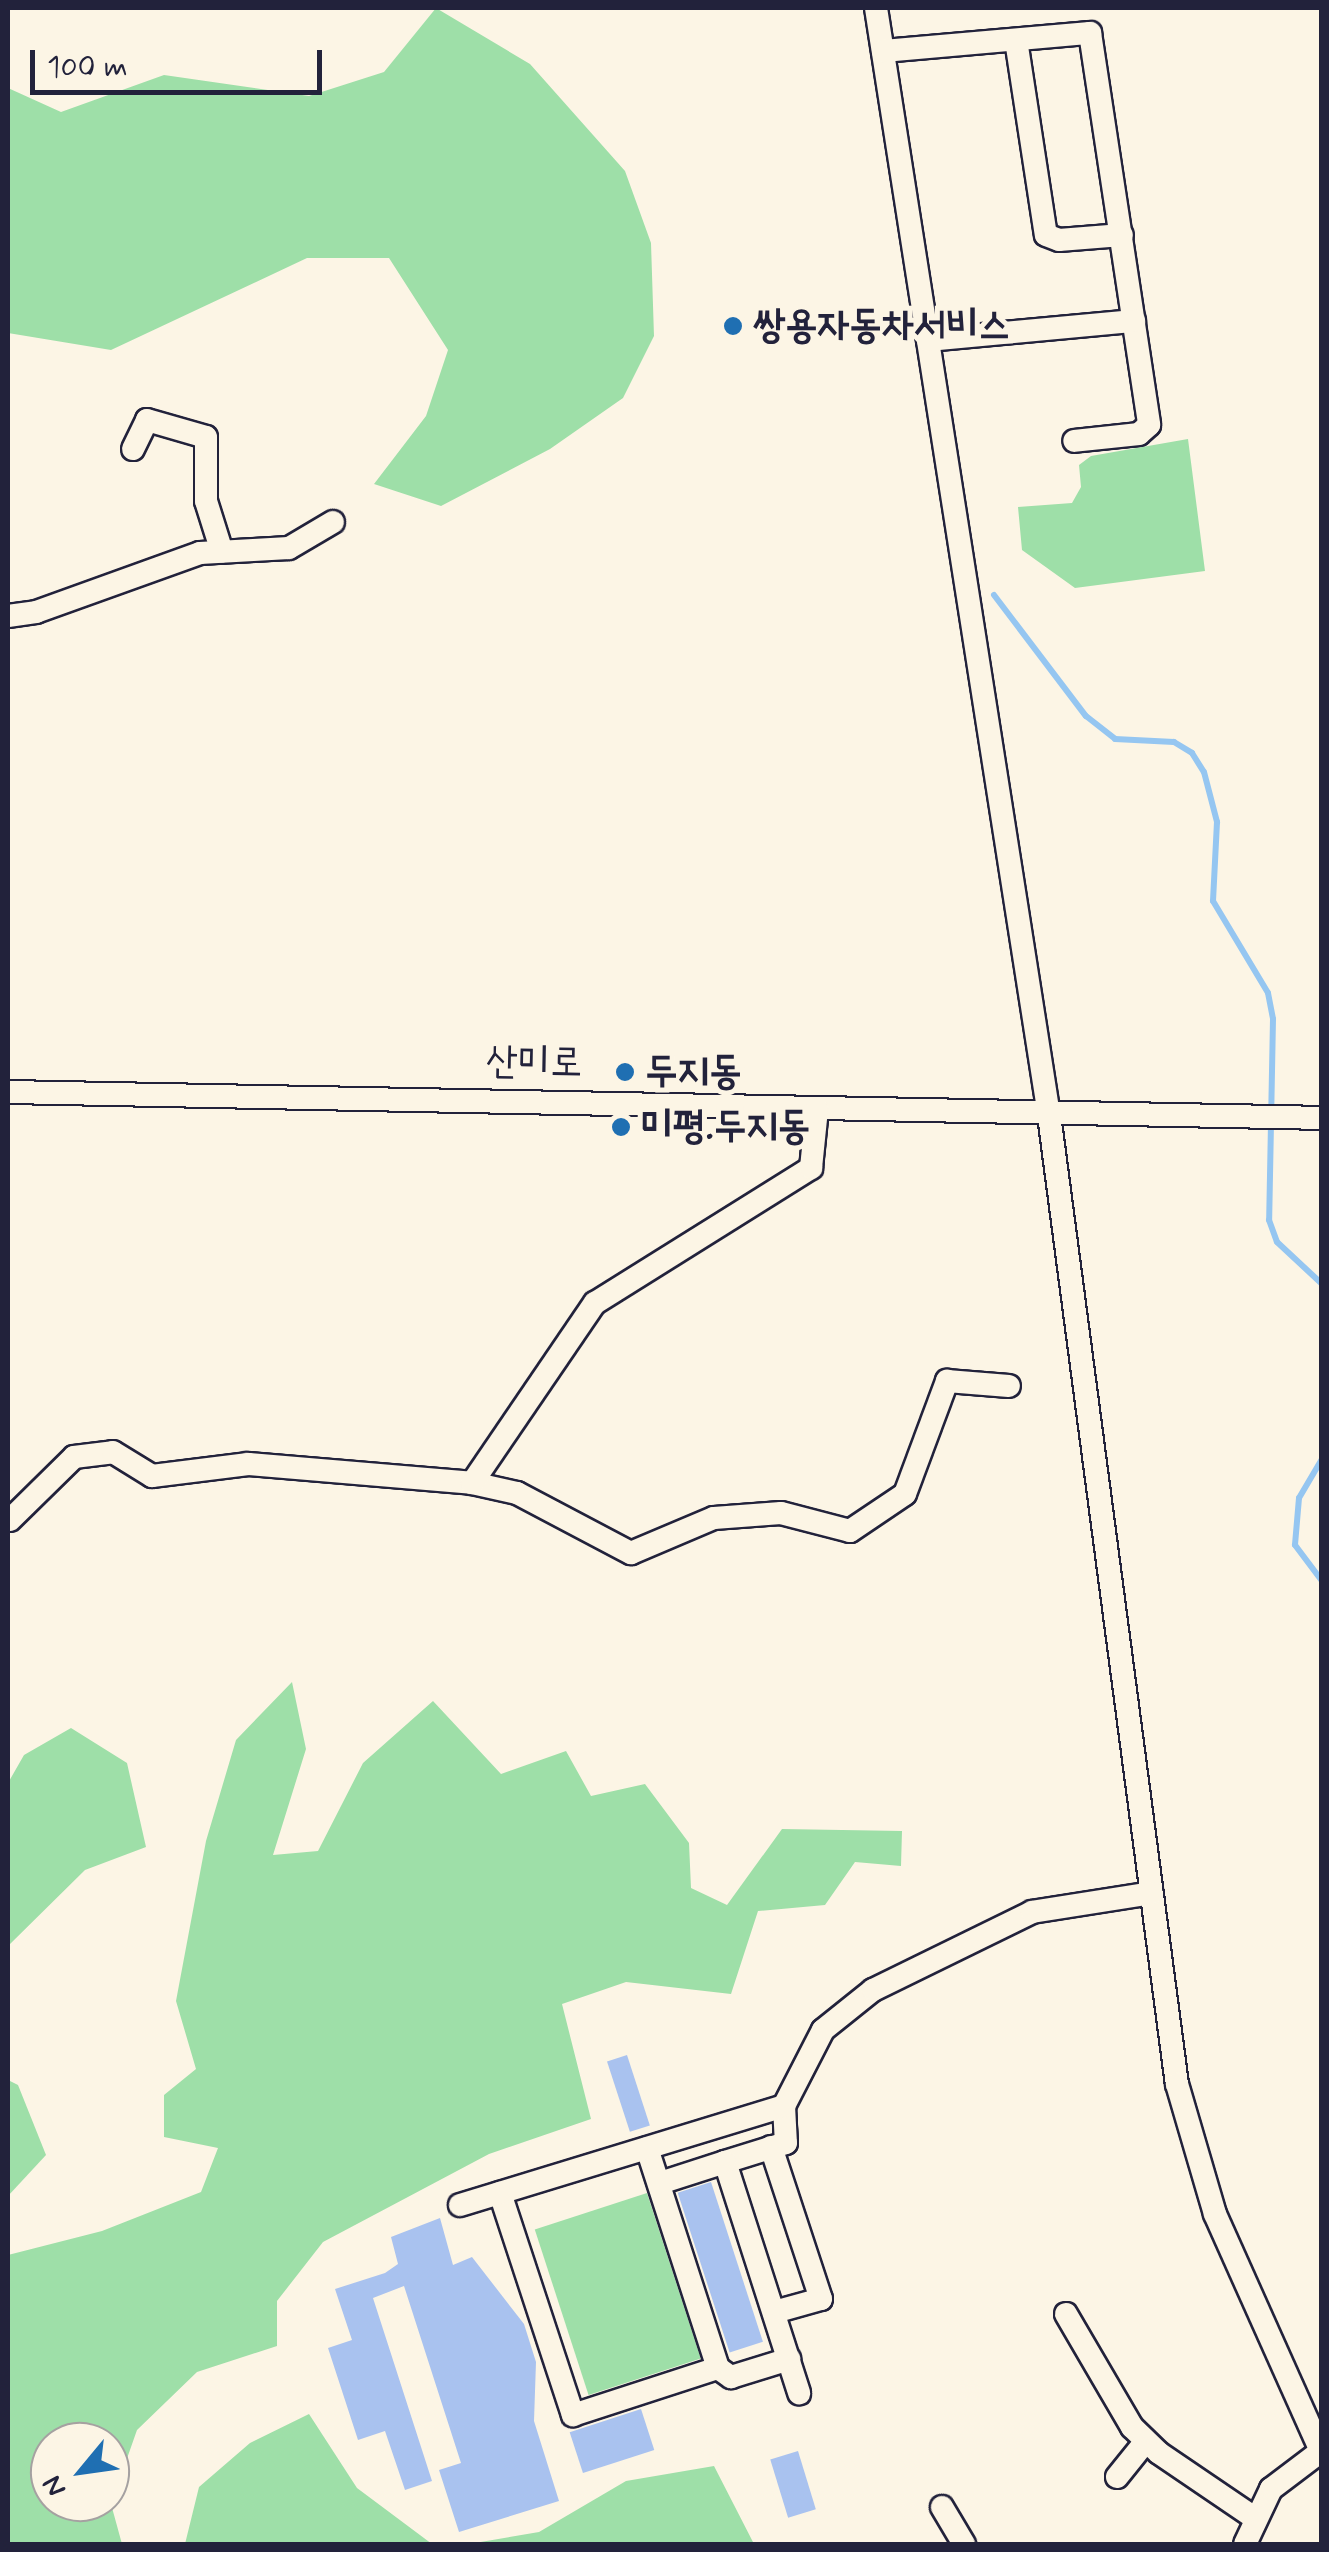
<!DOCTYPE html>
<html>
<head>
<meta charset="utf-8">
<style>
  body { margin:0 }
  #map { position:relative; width:1329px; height:2552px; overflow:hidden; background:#fcf5e5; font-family:Mynerve,"Poor Story",sans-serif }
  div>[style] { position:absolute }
  .green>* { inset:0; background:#9edfa8; transform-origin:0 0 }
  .stream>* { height:6px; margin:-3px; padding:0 3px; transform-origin:3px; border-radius:3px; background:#95c6f1 }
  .building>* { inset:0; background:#a9c2ef; transform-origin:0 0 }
  .roads { filter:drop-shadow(2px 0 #22223b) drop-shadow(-2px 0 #22223b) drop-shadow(0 2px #22223b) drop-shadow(0 -2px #22223b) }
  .minor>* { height:22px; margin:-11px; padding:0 11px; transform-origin:11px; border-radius:11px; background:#fcf5e5 }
  .dots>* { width:28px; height:28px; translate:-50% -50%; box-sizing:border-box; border:5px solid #fcf5e5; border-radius:50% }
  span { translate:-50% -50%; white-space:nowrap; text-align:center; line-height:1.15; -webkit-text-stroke:10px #fcf5e5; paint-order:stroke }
  .poi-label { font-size:40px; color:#22223b; font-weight:700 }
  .left { translate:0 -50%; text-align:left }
  .street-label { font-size:40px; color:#22223b }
  .frame { position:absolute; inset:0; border:10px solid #22223b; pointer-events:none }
  .north { position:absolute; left:30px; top:2422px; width:100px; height:100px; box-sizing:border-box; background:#fcf5e5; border:2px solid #a5a1a1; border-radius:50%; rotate:241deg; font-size:28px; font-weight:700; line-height:40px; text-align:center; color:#22223b }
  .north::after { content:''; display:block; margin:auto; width:35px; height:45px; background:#1f6fb2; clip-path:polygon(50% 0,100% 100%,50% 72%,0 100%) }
  .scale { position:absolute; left:30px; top:50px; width:292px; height:45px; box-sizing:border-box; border:5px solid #22223b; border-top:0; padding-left:12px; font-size:30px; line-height:35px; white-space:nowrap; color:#22223b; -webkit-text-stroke:8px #fcf5e5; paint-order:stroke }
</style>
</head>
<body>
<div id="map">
  <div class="green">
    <i style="clip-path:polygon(436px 8px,530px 64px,625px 171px,651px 243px,654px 336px,623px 398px,550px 449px,441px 506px,374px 484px,426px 416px,448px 350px,389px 258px,307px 258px,111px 350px,8px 333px,8px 88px,61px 112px,164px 75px,309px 96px,384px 72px)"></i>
    <i style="clip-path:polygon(1188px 439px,1205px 571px,1075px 588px,1022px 550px,1018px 507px,1072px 503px,1081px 487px,1079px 465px,1091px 456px)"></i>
    <i style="clip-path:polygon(evenodd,292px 1682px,306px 1749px,273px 1855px,318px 1851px,363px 1763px,433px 1701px,501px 1774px,566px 1751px,591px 1796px,645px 1784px,689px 1843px,691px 1888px,727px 1905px,782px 1829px,902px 1831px,901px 1866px,855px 1862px,825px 1905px,758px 1911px,731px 1994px,626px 1982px,562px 2004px,591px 2119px,489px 2154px,323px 2242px,277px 2301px,277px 2346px,197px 2372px,137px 2430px,111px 2504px,122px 2544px,8px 2544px,8px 2255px,102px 2231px,201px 2192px,218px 2148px,164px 2137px,164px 2095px,196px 2069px,176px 2001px,206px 1841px,236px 1740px,292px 1682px,110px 2442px,110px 2502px,50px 2502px,50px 2442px,110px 2442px)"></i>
    <i style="clip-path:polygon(71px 1728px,127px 1763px,146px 1847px,85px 1870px,8px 1946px,8px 1783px,24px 1755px)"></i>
    <i style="clip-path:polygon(8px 2080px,18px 2085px,46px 2155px,8px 2196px)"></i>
    <i style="left:647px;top:2193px;width:174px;height:118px;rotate:72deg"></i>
    <i style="clip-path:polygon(309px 2414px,357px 2488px,432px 2544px,185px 2544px,199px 2487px,250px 2443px)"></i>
    <i style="clip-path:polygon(714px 2466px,754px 2544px,469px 2544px,539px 2532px,626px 2481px)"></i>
  </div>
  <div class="stream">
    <i style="left:994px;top:595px;width:152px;rotate:52.8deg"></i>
    <i style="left:1086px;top:716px;width:37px;rotate:38deg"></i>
    <i style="left:1115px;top:739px;width:59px;rotate:2.9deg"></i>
    <i style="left:1174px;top:742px;width:21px;rotate:31deg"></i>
    <i style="left:1192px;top:753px;width:22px;rotate:58deg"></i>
    <i style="left:1204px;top:772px;width:52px;rotate:75.4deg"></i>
    <i style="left:1217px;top:822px;width:79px;rotate:92.9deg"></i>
    <i style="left:1213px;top:901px;width:107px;rotate:59.1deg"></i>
    <i style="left:1268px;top:993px;width:26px;rotate:79deg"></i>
    <i style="left:1273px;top:1019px;width:201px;rotate:91.1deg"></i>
    <i style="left:1269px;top:1220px;width:23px;rotate:70deg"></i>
    <i style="left:1277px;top:1242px;width:62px;rotate:43deg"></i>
    <i style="left:1322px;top:1459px;width:45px;rotate:120.5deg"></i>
    <i style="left:1299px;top:1498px;width:47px;rotate:94.9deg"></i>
    <i style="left:1295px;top:1545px;width:45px;rotate:53.1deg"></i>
  </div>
  <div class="building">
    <i style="left:627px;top:2055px;width:74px;height:21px;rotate:72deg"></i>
    <i style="left:711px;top:2182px;width:168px;height:35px;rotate:72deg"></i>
    <i style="clip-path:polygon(440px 2218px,453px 2265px,472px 2257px,524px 2324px,536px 2362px,534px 2421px,559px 2501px,459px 2532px,439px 2470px,461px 2463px,404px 2286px,373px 2298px,432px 2481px,405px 2490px,385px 2431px,358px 2440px,328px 2348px,352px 2340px,335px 2289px,385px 2273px,398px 2264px,391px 2237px)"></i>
    <i style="left:641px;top:2409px;width:43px;height:75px;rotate:72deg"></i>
    <i style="left:798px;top:2451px;width:61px;height:29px;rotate:73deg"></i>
  </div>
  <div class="roads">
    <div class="minor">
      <i style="left:876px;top:8px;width:1120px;rotate:81.12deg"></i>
      <i style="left:1049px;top:1115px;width:977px;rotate:82.48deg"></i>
      <i style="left:1177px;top:2084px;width:135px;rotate:73.7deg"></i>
      <i style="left:1215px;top:2214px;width:262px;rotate:65.9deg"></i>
      <i style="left:1016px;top:40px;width:197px;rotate:81.3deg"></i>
      <i style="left:1046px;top:235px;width:14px;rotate:21deg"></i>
      <i style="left:1059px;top:240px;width:63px;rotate:-4.5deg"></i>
      <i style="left:883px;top:51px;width:208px;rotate:-5deg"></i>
      <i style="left:1090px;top:33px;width:396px;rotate:81.4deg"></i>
      <i style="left:1149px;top:425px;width:13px;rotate:138deg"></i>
      <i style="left:1139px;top:434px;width:65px;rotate:173.9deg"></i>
      <i style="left:928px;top:340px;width:207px;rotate:-5.3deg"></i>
      <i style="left:133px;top:449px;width:32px;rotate:-64deg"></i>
      <i style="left:147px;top:420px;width:61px;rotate:16.1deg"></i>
      <i style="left:206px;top:437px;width:64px;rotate:90deg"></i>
      <i style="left:206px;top:501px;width:53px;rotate:72.6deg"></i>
      <i style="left:8px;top:616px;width:28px;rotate:-8deg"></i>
      <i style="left:36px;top:612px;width:174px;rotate:-19.8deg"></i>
      <i style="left:200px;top:553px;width:89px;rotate:-3.2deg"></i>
      <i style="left:289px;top:548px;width:51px;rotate:-30.6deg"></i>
      <i style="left:8px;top:1092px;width:1314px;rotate:1.13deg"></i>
      <i style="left:472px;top:1483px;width:46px;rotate:12.5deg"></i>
      <i style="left:517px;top:1493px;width:129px;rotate:27.8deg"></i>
      <i style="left:631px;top:1553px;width:90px;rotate:-22.9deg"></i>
      <i style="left:714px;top:1518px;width:67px;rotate:-4.3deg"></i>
      <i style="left:781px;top:1513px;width:71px;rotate:14.6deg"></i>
      <i style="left:850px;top:1531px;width:66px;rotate:-33.9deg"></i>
      <i style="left:905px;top:1494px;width:121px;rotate:-69.6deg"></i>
      <i style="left:947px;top:1381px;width:62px;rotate:4.6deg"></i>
      <i style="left:10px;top:1520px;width:90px;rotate:-44.5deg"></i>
      <i style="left:74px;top:1457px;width:39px;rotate:-7deg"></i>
      <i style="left:113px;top:1452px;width:46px;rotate:31.6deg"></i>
      <i style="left:152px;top:1476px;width:97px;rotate:-7.1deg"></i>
      <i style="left:248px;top:1464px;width:225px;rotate:4.8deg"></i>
      <i style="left:472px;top:1483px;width:218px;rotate:-55.7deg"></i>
      <i style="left:595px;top:1303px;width:255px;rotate:-32deg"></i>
      <i style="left:811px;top:1168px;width:59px;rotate:-84.2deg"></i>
      <i style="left:784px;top:2106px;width:37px;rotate:87deg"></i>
      <i style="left:786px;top:2143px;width:64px;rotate:162.7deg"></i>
      <i style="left:725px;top:2162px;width:243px;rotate:72.2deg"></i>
      <i style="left:771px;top:2147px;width:160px;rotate:71.8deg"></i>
      <i style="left:821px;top:2299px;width:49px;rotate:164.5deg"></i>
      <i style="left:660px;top:2183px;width:68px;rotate:-17.9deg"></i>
      <i style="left:500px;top:2193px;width:234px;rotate:71.8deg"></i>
      <i style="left:573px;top:2415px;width:152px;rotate:-18deg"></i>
      <i style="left:718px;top:2368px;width:231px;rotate:-107.9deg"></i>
      <i style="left:460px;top:2205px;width:339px;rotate:-17deg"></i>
      <i style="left:784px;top:2106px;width:85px;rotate:-62.8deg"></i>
      <i style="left:823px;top:2030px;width:64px;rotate:-38.7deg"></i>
      <i style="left:873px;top:1990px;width:177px;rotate:-26.1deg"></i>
      <i style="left:1032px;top:1912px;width:121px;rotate:-9deg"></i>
      <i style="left:1066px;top:2314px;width:131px;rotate:59.7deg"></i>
      <i style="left:1132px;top:2427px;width:37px;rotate:44deg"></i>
      <i style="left:1159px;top:2453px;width:117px;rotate:34.2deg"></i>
      <i style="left:718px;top:2368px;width:16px;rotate:35deg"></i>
      <i style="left:731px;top:2377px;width:61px;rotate:-17.2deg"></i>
      <i style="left:1117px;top:2477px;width:46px;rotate:-51.1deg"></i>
      <i style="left:942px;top:2507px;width:43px;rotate:59.3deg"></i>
      <i style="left:1245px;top:2544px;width:61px;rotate:-64.7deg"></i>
      <i style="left:1271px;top:2489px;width:63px;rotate:-37.2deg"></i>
    </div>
  </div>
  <div class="dots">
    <i style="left:733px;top:326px;background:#1f6fb2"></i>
    <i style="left:625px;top:1072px;background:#1f6fb2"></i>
    <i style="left:621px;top:1127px;background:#1f6fb2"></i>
  </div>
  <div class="poi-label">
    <span class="left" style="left:753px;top:326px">쌍용자동차서비스</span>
    <span class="left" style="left:645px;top:1072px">두지동</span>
    <span class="left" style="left:641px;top:1127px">미평.두지동</span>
  </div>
  <div class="street-label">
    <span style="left:534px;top:1063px;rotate:1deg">산미로</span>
  </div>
  <div class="frame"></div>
  <div class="north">N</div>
  <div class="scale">100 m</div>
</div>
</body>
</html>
